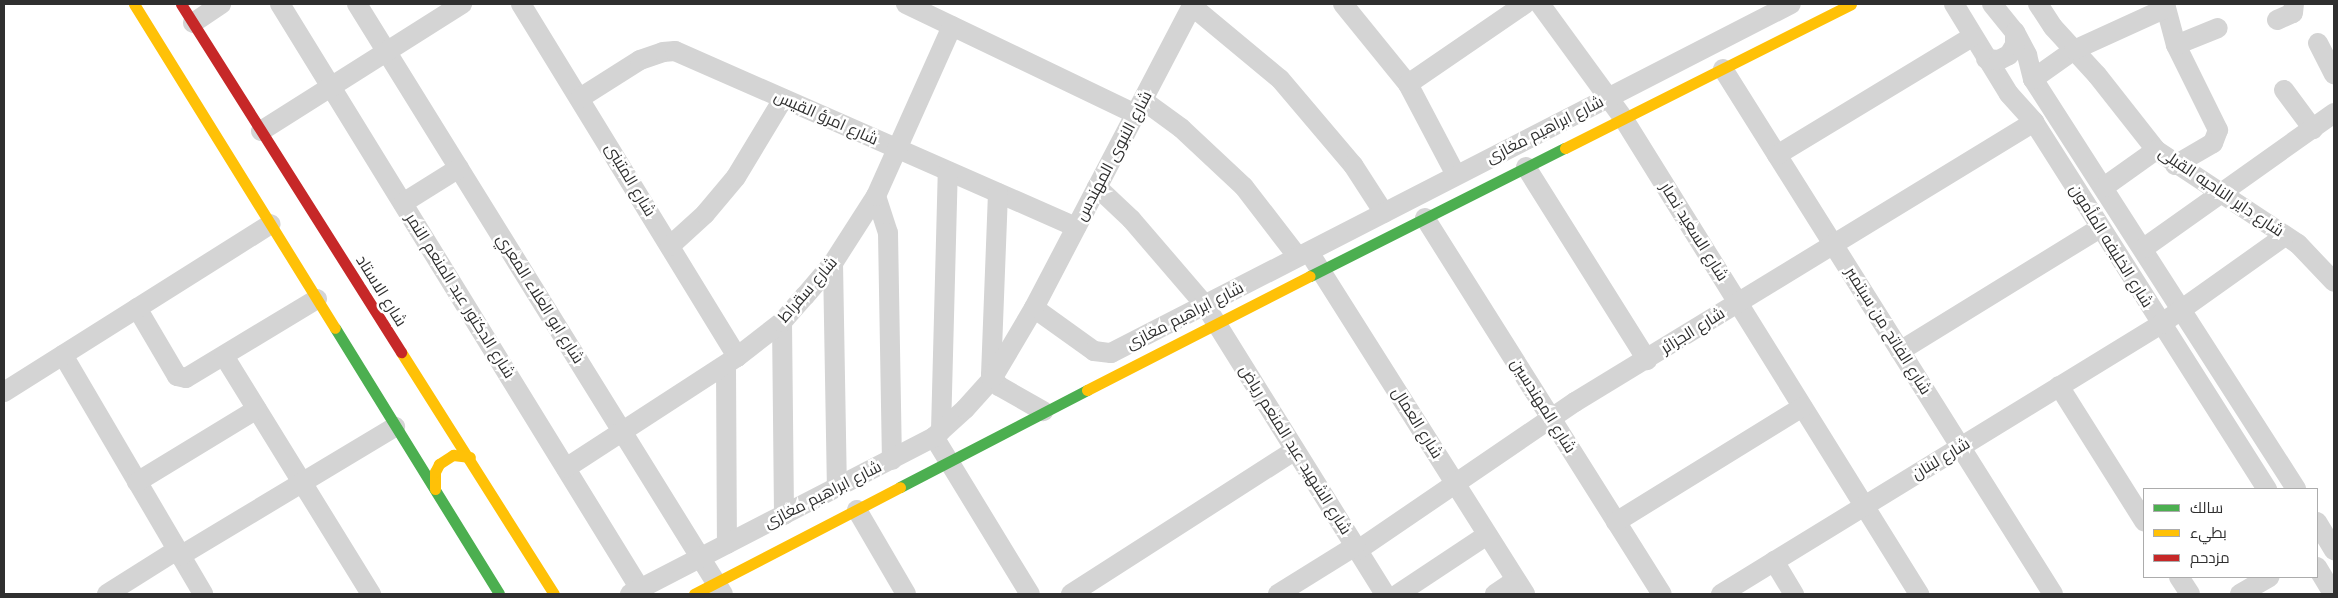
<!DOCTYPE html>
<html>
<head>
<meta charset="utf-8">
<style>
  body { margin:0 }
  #map { position:relative; width:2338px; height:598px; overflow:hidden; background:#fff; font-family:Arial,Cairo,sans-serif }
  div>[style] { position:absolute }
  .street>* { height:20px; margin:-10px; padding:0 10px; transform-origin:10px; border-radius:10px; background:#d4d4d4 }
  .fast>* { height:11px; margin:-5.5px; padding:0 5.5px; transform-origin:5.5px; border-radius:5.5px; background:#4caf50 }
  .slow>* { height:11px; margin:-5.5px; padding:0 5.5px; transform-origin:5.5px; border-radius:5.5px; background:#ffc107 }
  .jam>* { height:11px; margin:-5.5px; padding:0 5.5px; transform-origin:5.5px; border-radius:5.5px; background:#c62828 }
  span { translate:-50% -50%; white-space:nowrap; text-align:center; line-height:1.15; -webkit-text-stroke:5px #fff; paint-order:stroke }
  .street-label { font-size:16px; color:#2f2f2f }
  .frame { position:absolute; inset:0; border:5px solid #2f2f2f; pointer-events:none }
  .legend { position:absolute; left:2143px; top:488px; width:175px; height:90px; box-sizing:border-box; background:#fff; border:1px solid #acacac; margin:0; padding:6px 9px; list-style:none; font-size:15px; color:#2f2f2f }
  .legend li { display:flex; align-items:center; gap:10px; height:25px }
  .legend b { width:25px; border:1px solid #acacac }
</style>
</head>
<body>
<div id="map">
  <div class="street">
    <i style="left:280px;top:4px;width:687px;rotate:58.39deg"></i>
    <i style="left:357px;top:4px;width:694px;rotate:58.19deg"></i>
    <i style="left:521px;top:4px;width:414px;rotate:58.5deg"></i>
    <i style="left:906px;top:4px;width:255px;rotate:25.6deg"></i>
    <i style="left:1343px;top:4px;width:103px;rotate:50.9deg"></i>
    <i style="left:1408px;top:84px;width:103px;rotate:62.2deg"></i>
    <i style="left:1540px;top:4px;width:141px;rotate:53.9deg"></i>
    <i style="left:1623px;top:118px;width:561px;rotate:58.12deg"></i>
    <i style="left:1954px;top:4px;width:105px;rotate:58.6deg"></i>
    <i style="left:2009px;top:94px;width:38px;rotate:48deg"></i>
    <i style="left:2034px;top:122px;width:435px;rotate:57.6deg"></i>
    <i style="left:1992px;top:4px;width:36px;rotate:51deg"></i>
    <i style="left:2015px;top:32px;width:26px;rotate:62deg"></i>
    <i style="left:2027px;top:55px;width:25px;rotate:76deg"></i>
    <i style="left:2033px;top:79px;width:487px;rotate:57.3deg"></i>
    <i style="left:2038px;top:4px;width:27px;rotate:57deg"></i>
    <i style="left:2053px;top:27px;width:65px;rotate:47.5deg"></i>
    <i style="left:2097px;top:75px;width:95px;rotate:51.8deg"></i>
    <i style="left:2156px;top:150px;width:170px;rotate:33.5deg"></i>
    <i style="left:2298px;top:244px;width:52px;rotate:46.5deg"></i>
    <i style="left:2165px;top:4px;width:42px;rotate:75deg"></i>
    <i style="left:2176px;top:45px;width:95px;rotate:63.7deg"></i>
    <i style="left:2218px;top:130px;width:14px;rotate:111deg"></i>
    <i style="left:2213px;top:143px;width:44px;rotate:149.9deg"></i>
    <i style="left:1192px;top:6px;width:114px;rotate:39.7deg"></i>
    <i style="left:1280px;top:79px;width:113px;rotate:49.7deg"></i>
    <i style="left:1353px;top:165px;width:57px;rotate:57.1deg"></i>
    <i style="left:2277px;top:20px;width:17px;rotate:-24deg"></i>
    <i style="left:2293px;top:13px;width:9px;rotate:-84deg"></i>
    <i style="left:193px;top:23px;width:34px;rotate:-34deg"></i>
    <i style="left:2318px;top:43px;width:35px;rotate:63deg"></i>
    <i style="left:2176px;top:45px;width:45px;rotate:-22deg"></i>
    <i style="left:1986px;top:59px;width:13px;rotate:4deg"></i>
    <i style="left:1999px;top:60px;width:11px;rotate:-27deg"></i>
    <i style="left:2009px;top:55px;width:12px;rotate:-59deg"></i>
    <i style="left:2015px;top:45px;width:13px;rotate:-90deg"></i>
    <i style="left:1723px;top:69px;width:620px;rotate:57.85deg"></i>
    <i style="left:2033px;top:79px;width:50px;rotate:-35.3deg"></i>
    <i style="left:2074px;top:50px;width:101px;rotate:-24.5deg"></i>
    <i style="left:1408px;top:84px;width:142px;rotate:-34.4deg"></i>
    <i style="left:2284px;top:90px;width:49px;rotate:53.4deg"></i>
    <i style="left:580px;top:98px;width:71px;rotate:-32.3deg"></i>
    <i style="left:640px;top:60px;width:24px;rotate:-19deg"></i>
    <i style="left:663px;top:52px;width:12px;rotate:-5deg"></i>
    <i style="left:675px;top:51px;width:438px;rotate:23.7deg"></i>
    <i style="left:1144px;top:101px;width:46px;rotate:36.1deg"></i>
    <i style="left:1181px;top:128px;width:86px;rotate:43.1deg"></i>
    <i style="left:1244px;top:187px;width:88px;rotate:52.4deg"></i>
    <i style="left:261px;top:131px;width:238px;rotate:-32.3deg"></i>
    <i style="left:1777px;top:155px;width:228px;rotate:-31.2deg"></i>
    <i style="left:1526px;top:167px;width:228px;rotate:57.9deg"></i>
    <i style="left:1097px;top:187px;width:47px;rotate:43.3deg"></i>
    <i style="left:1131px;top:219px;width:113px;rotate:49.3deg"></i>
    <i style="left:1205px;top:305px;width:340px;rotate:58.1deg"></i>
    <i style="left:2104px;top:187px;width:64px;rotate:-35.4deg"></i>
    <i style="left:998px;top:193px;width:182px;rotate:92.2deg"></i>
    <i style="left:991px;top:375px;width:14px;rotate:54deg"></i>
    <i style="left:999px;top:386px;width:51px;rotate:29.6deg"></i>
    <i style="left:876px;top:196px;width:39px;rotate:72deg"></i>
    <i style="left:888px;top:233px;width:227px;rotate:89deg"></i>
    <i style="left:403px;top:203px;width:66px;rotate:-32deg"></i>
    <i style="left:1425px;top:218px;width:444px;rotate:57.8deg"></i>
    <i style="left:670px;top:246px;width:47px;rotate:-42.4deg"></i>
    <i style="left:705px;top:214px;width:48px;rotate:-50deg"></i>
    <i style="left:736px;top:177px;width:91px;rotate:-58.9deg"></i>
    <i style="left:2144px;top:248px;width:233px;rotate:-35.4deg"></i>
    <i style="left:1314px;top:260px;width:395px;rotate:57.7deg"></i>
    <i style="left:833px;top:263px;width:224px;rotate:89deg"></i>
    <i style="left:137px;top:308px;width:79px;rotate:59.5deg"></i>
    <i style="left:177px;top:376px;width:9px;rotate:13deg"></i>
    <i style="left:186px;top:378px;width:153px;rotate:-31.1deg"></i>
    <i style="left:1034px;top:308px;width:74px;rotate:35.6deg"></i>
    <i style="left:1094px;top:351px;width:17px;rotate:7deg"></i>
    <i style="left:1111px;top:353px;width:764px;rotate:-27.17deg"></i>
    <i style="left:782px;top:322px;width:193px;rotate:89.4deg"></i>
    <i style="left:1900px;top:351px;width:235px;rotate:-31.6deg"></i>
    <i style="left:63px;top:355px;width:277px;rotate:59.6deg"></i>
    <i style="left:224px;top:356px;width:280px;rotate:58.3deg"></i>
    <i style="left:726px;top:365px;width:179px;rotate:89.7deg"></i>
    <i style="left:2059px;top:386px;width:160px;rotate:57.8deg"></i>
    <i style="left:4px;top:392px;width:315px;rotate:-32.2deg"></i>
    <i style="left:941px;top:431px;width:259px;rotate:-88.5deg"></i>
    <i style="left:934px;top:437px;width:184px;rotate:58.6deg"></i>
    <i style="left:566px;top:468px;width:204px;rotate:-33deg"></i>
    <i style="left:737px;top:357px;width:57px;rotate:-37.9deg"></i>
    <i style="left:782px;top:322px;width:35px;rotate:-49deg"></i>
    <i style="left:805px;top:296px;width:43px;rotate:-49.7deg"></i>
    <i style="left:833px;top:263px;width:80px;rotate:-57.3deg"></i>
    <i style="left:876px;top:196px;width:186px;rotate:-65.9deg"></i>
    <i style="left:137px;top:482px;width:140px;rotate:-31.3deg"></i>
    <i style="left:857px;top:510px;width:97px;rotate:59.7deg"></i>
    <i style="left:1616px;top:522px;width:219px;rotate:-31.7deg"></i>
    <i style="left:2317px;top:522px;width:33px;rotate:59deg"></i>
    <i style="left:1358px;top:550px;width:263px;rotate:-34.3deg"></i>
    <i style="left:1575px;top:402px;width:538px;rotate:-31.38deg"></i>
    <i style="left:180px;top:556px;width:251px;rotate:-31deg"></i>
    <i style="left:1774px;top:561px;width:39px;rotate:59deg"></i>
    <i style="left:2317px;top:567px;width:31px;rotate:59deg"></i>
    <i style="left:2179px;top:577px;width:20px;rotate:57deg"></i>
    <i style="left:107px;top:594px;width:83px;rotate:-32.2deg"></i>
    <i style="left:630px;top:594px;width:342px;rotate:-27.3deg"></i>
    <i style="left:934px;top:437px;width:42px;rotate:-42.1deg"></i>
    <i style="left:965px;top:409px;width:40px;rotate:-48deg"></i>
    <i style="left:992px;top:379px;width:82px;rotate:-59.4deg"></i>
    <i style="left:1034px;top:308px;width:343px;rotate:-62.4deg"></i>
    <i style="left:1071px;top:594px;width:266px;rotate:-32.7deg"></i>
    <i style="left:1278px;top:594px;width:91px;rotate:-31.9deg"></i>
    <i style="left:1398px;top:594px;width:107px;rotate:-33.5deg"></i>
    <i style="left:1495px;top:594px;width:25px;rotate:-34deg"></i>
    <i style="left:1721px;top:594px;width:516px;rotate:-31.53deg"></i>
    <i style="left:2161px;top:324px;width:152px;rotate:-35.4deg"></i>
    <i style="left:2240px;top:594px;width:34px;rotate:-30deg"></i>
  </div>
  <div class="fast">
    <i style="left:1310px;top:276px;width:285px;rotate:-26.7deg"></i>
    <i style="left:335px;top:328px;width:312px;rotate:58.3deg"></i>
    <i style="left:900px;top:487px;width:211px;rotate:-27.4deg"></i>
  </div>
  <div class="slow">
    <i style="left:134px;top:4px;width:381px;rotate:58.2deg"></i>
    <i style="left:1565px;top:148px;width:320px;rotate:-26.7deg"></i>
    <i style="left:401px;top:352px;width:286px;rotate:57.7deg"></i>
    <i style="left:1087px;top:390px;width:250px;rotate:-27.1deg"></i>
    <i style="left:435px;top:489px;width:17px;rotate:-90deg"></i>
    <i style="left:435px;top:472px;width:9px;rotate:-63deg"></i>
    <i style="left:439px;top:464px;width:17px;rotate:-33deg"></i>
    <i style="left:453px;top:455px;width:17px;rotate:7deg"></i>
    <i style="left:694px;top:594px;width:232px;rotate:-27.4deg"></i>
  </div>
  <div class="jam">
    <i style="left:181px;top:4px;width:412px;rotate:57.7deg"></i>
  </div>
  <div class="street-label">
    <span style="left:826px;top:118px;rotate:24deg">شارع امرؤ القيس</span>
    <span style="left:1545px;top:130px;rotate:-27deg">شارع ابراهيم مغازى</span>
    <span style="left:1114px;top:156px;rotate:-62deg">شارع النبوى المهندس</span>
    <span style="left:630px;top:180px;rotate:59deg">شارع المتبنى</span>
    <span style="left:2221px;top:192px;rotate:34deg">شارع داير الناحيه القبلى</span>
    <span style="left:1694px;top:232px;rotate:58deg">شارع السعيد نصار</span>
    <span style="left:2111px;top:246px;rotate:58deg">شارع الخليفه المأمون</span>
    <span style="left:808px;top:290px;rotate:-49deg">شارع سقراط</span>
    <span style="left:381px;top:291px;rotate:58deg">شارع الاستاد</span>
    <span style="left:460px;top:296px;rotate:58deg">شارع الدكتور عبد المنعم النمر</span>
    <span style="left:540px;top:299px;rotate:58deg">شارع ابو العلاء المعري</span>
    <span style="left:1185px;top:316px;rotate:-27deg">شارع ابراهيم مغازى</span>
    <span style="left:1693px;top:331px;rotate:-32deg">شارع الجزائر</span>
    <span style="left:1888px;top:331px;rotate:58deg">شارع الفاتح من سبتمبر</span>
    <span style="left:1543px;top:406px;rotate:58deg">شارع المهندسين</span>
    <span style="left:1417px;top:423px;rotate:58deg">شارع العمال</span>
    <span style="left:1295px;top:450px;rotate:58deg">شارع الشهيد عبد المنعم رياض</span>
    <span style="left:1941px;top:459px;rotate:-31deg">شارع لبنان</span>
    <span style="left:823px;top:495px;rotate:-27deg">شارع ابراهيم مغازى</span>
  </div>
  <div class="frame"></div>
  <ul class="legend">
  <li><b style="height:6px;background:#4caf50"></b>سالك</li>
  <li><b style="height:6px;background:#ffc107"></b>بطيء</li>
  <li><b style="height:6px;background:#c62828"></b>مزدحم</li>
  </ul>
</div>
</body>
</html>
